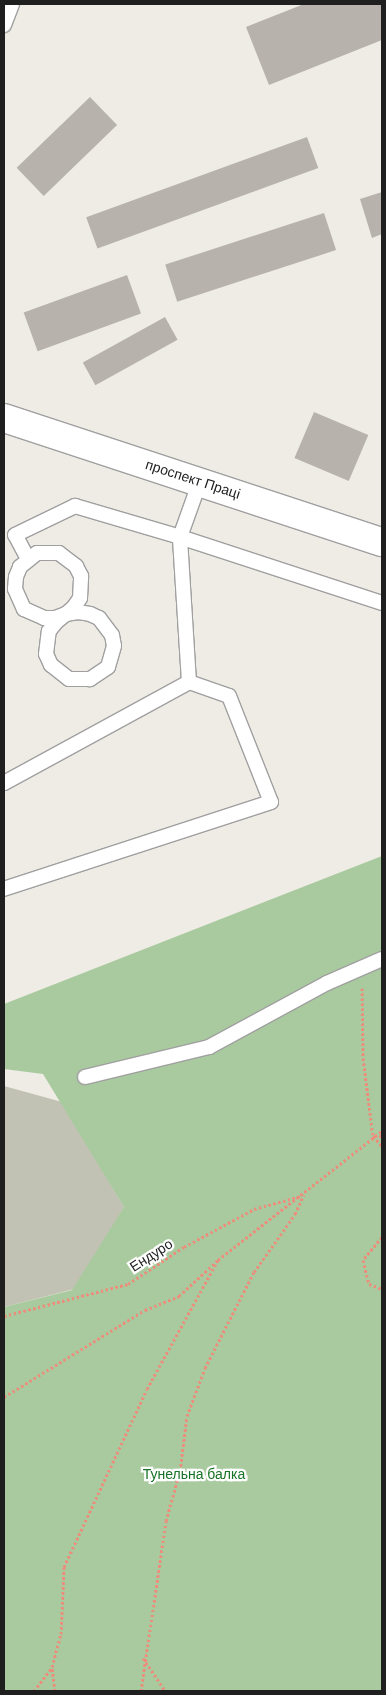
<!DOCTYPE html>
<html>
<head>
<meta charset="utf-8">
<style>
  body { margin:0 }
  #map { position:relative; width:386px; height:1695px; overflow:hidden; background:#efece6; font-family:"DM Sans",sans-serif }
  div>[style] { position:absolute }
  .construction>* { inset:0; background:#c1c2b3 }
  .forest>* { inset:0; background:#a9ca9f }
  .building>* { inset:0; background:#b8b2ac; transform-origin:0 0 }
  .path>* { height:3px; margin-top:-1.5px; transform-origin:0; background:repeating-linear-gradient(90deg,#eb8e7b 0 2.5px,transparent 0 5px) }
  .roads { filter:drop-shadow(1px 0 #a0a0a0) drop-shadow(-1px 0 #a0a0a0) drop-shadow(0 1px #a0a0a0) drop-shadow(0 -1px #a0a0a0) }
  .service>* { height:14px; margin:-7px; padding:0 7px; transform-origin:7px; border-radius:7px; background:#fff }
  .tertiary>* { height:28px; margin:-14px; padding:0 14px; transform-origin:14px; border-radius:14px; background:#fff }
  span { translate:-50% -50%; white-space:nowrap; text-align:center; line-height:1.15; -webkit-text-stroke:4.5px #fff; paint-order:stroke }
  .street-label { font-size:14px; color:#1f1f1f }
  .park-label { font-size:14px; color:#177325 }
  .frame { position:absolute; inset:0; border:5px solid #1f1f1f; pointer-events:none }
</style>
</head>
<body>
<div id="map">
  <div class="construction">
    <i style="clip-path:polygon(4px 1086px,62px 1102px,124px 1207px,78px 1288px,4px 1307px)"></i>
  </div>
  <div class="forest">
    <i style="clip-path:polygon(382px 856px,382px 1691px,4px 1691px,4px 1307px,72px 1290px,124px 1207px,43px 1074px,4px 1069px,4px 1004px)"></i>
  </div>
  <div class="building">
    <i style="clip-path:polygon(304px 4px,382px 4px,382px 40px,269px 85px,246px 27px)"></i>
    <i style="left:90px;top:97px;width:39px;height:102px;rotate:46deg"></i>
    <i style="left:307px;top:137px;width:33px;height:235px;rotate:70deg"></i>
    <i style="clip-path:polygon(382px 192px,382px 234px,372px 238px,360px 199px)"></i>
    <i style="left:324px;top:213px;width:39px;height:167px;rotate:72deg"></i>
    <i style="left:127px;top:275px;width:41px;height:110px;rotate:70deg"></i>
    <i style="left:165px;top:317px;width:26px;height:94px;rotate:61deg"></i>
    <i style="left:314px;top:412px;width:59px;height:50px;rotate:23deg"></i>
  </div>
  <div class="path">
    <i style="left:362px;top:988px;width:70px;rotate:89.2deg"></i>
    <i style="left:363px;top:1058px;width:79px;rotate:82.7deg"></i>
    <i style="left:373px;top:1136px;width:13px;rotate:48deg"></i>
    <i style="left:374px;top:1136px;width:8px"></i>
    <i style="left:382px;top:1237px;width:30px;rotate:130deg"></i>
    <i style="left:363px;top:1260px;width:25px;rotate:76deg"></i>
    <i style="left:369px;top:1284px;width:14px;rotate:21deg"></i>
    <i style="left:4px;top:1316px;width:128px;rotate:-14.5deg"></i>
    <i style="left:128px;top:1284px;width:67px;rotate:-33.5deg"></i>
    <i style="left:184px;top:1247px;width:80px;rotate:-28.5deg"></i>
    <i style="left:254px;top:1209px;width:49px;rotate:-15.5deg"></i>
    <i style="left:4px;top:1397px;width:166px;rotate:-31.7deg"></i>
    <i style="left:145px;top:1310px;width:37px;rotate:-22deg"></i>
    <i style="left:179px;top:1296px;width:53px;rotate:-42.7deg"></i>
    <i style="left:218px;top:1260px;width:209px;rotate:-38.2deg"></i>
    <i style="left:143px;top:1658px;width:40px;rotate:56deg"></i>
    <i style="left:34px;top:1691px;width:30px;rotate:-53deg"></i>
    <i style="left:55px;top:1691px;width:24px;rotate:-97deg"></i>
    <i style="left:52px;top:1667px;width:34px;rotate:-75deg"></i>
    <i style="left:61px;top:1634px;width:67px;rotate:-87.4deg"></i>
    <i style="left:64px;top:1567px;width:196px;rotate:-65deg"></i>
    <i style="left:147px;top:1389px;width:147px;rotate:-61.2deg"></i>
    <i style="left:141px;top:1691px;width:172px;rotate:-81.6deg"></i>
    <i style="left:166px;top:1521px;width:52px;rotate:-74.4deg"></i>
    <i style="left:180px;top:1471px;width:55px;rotate:-82.7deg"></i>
    <i style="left:187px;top:1416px;width:51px;rotate:-69.4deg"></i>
    <i style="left:205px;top:1368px;width:108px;rotate:-63deg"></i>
    <i style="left:254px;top:1272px;width:71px;rotate:-54.7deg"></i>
    <i style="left:295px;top:1214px;width:21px;rotate:-65deg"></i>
  </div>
  <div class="roads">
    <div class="service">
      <i style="left:4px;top:25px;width:22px;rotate:-69deg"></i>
      <i style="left:28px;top:559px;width:27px;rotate:-118deg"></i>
      <i style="left:15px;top:535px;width:67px;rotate:-25.8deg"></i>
      <i style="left:75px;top:506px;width:109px;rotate:16.4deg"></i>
      <i style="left:180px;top:537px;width:59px;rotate:-70.3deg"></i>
      <i style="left:90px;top:679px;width:21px;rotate:180deg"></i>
      <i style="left:69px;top:679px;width:23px;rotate:-142deg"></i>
      <i style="left:51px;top:665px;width:12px;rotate:-114deg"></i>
      <i style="left:46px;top:654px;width:23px;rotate:-83deg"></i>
      <i style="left:49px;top:631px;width:11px;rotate:-52deg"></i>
      <i style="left:56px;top:622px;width:13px;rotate:-39deg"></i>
      <i style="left:66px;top:614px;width:11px;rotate:-41deg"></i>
      <i style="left:74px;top:607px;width:11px;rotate:-56deg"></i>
      <i style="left:80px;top:598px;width:22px;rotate:-87deg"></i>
      <i style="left:81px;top:576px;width:11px;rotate:-117deg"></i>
      <i style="left:76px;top:566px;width:21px;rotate:-143deg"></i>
      <i style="left:59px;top:553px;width:22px;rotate:180deg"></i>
      <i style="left:37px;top:553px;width:22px;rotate:141deg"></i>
      <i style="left:20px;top:567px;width:11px;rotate:112deg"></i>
      <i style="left:16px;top:577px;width:12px;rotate:95deg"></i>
      <i style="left:15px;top:589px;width:22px;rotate:66deg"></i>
      <i style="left:24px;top:609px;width:22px;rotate:24deg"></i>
      <i style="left:44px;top:618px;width:11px"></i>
      <i style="left:55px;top:618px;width:12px;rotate:-20deg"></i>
      <i style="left:66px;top:614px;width:12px;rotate:-9deg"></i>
      <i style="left:78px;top:612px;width:12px;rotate:9deg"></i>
      <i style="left:90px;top:614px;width:10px;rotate:24deg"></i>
      <i style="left:99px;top:618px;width:21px;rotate:53deg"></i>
      <i style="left:112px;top:635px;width:11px;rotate:80deg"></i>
      <i style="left:114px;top:646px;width:22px;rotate:106deg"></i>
      <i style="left:108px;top:667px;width:22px;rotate:146deg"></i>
      <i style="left:189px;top:682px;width:145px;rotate:-93.6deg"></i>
      <i style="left:180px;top:537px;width:213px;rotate:18.1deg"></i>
      <i style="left:4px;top:783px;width:211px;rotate:-28.6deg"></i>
      <i style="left:189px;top:682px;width:42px;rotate:19.3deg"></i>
      <i style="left:229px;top:696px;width:114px;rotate:68.4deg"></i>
      <i style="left:271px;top:802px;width:281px;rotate:162deg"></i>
      <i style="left:85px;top:1077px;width:128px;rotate:-13.6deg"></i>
      <i style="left:209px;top:1047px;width:134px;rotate:-28.5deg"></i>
      <i style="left:327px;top:983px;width:60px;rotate:-23.6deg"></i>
    </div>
    <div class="tertiary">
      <i style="left:4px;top:418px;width:398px;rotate:18.2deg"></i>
    </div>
  </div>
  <div class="street-label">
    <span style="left:193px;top:479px;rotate:18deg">проспект Праці</span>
    <span style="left:151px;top:1255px;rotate:-33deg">Ендуро</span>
  </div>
  <div class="park-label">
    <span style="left:194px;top:1474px">Тунельна балка</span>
  </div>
  <div class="frame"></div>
</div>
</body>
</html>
